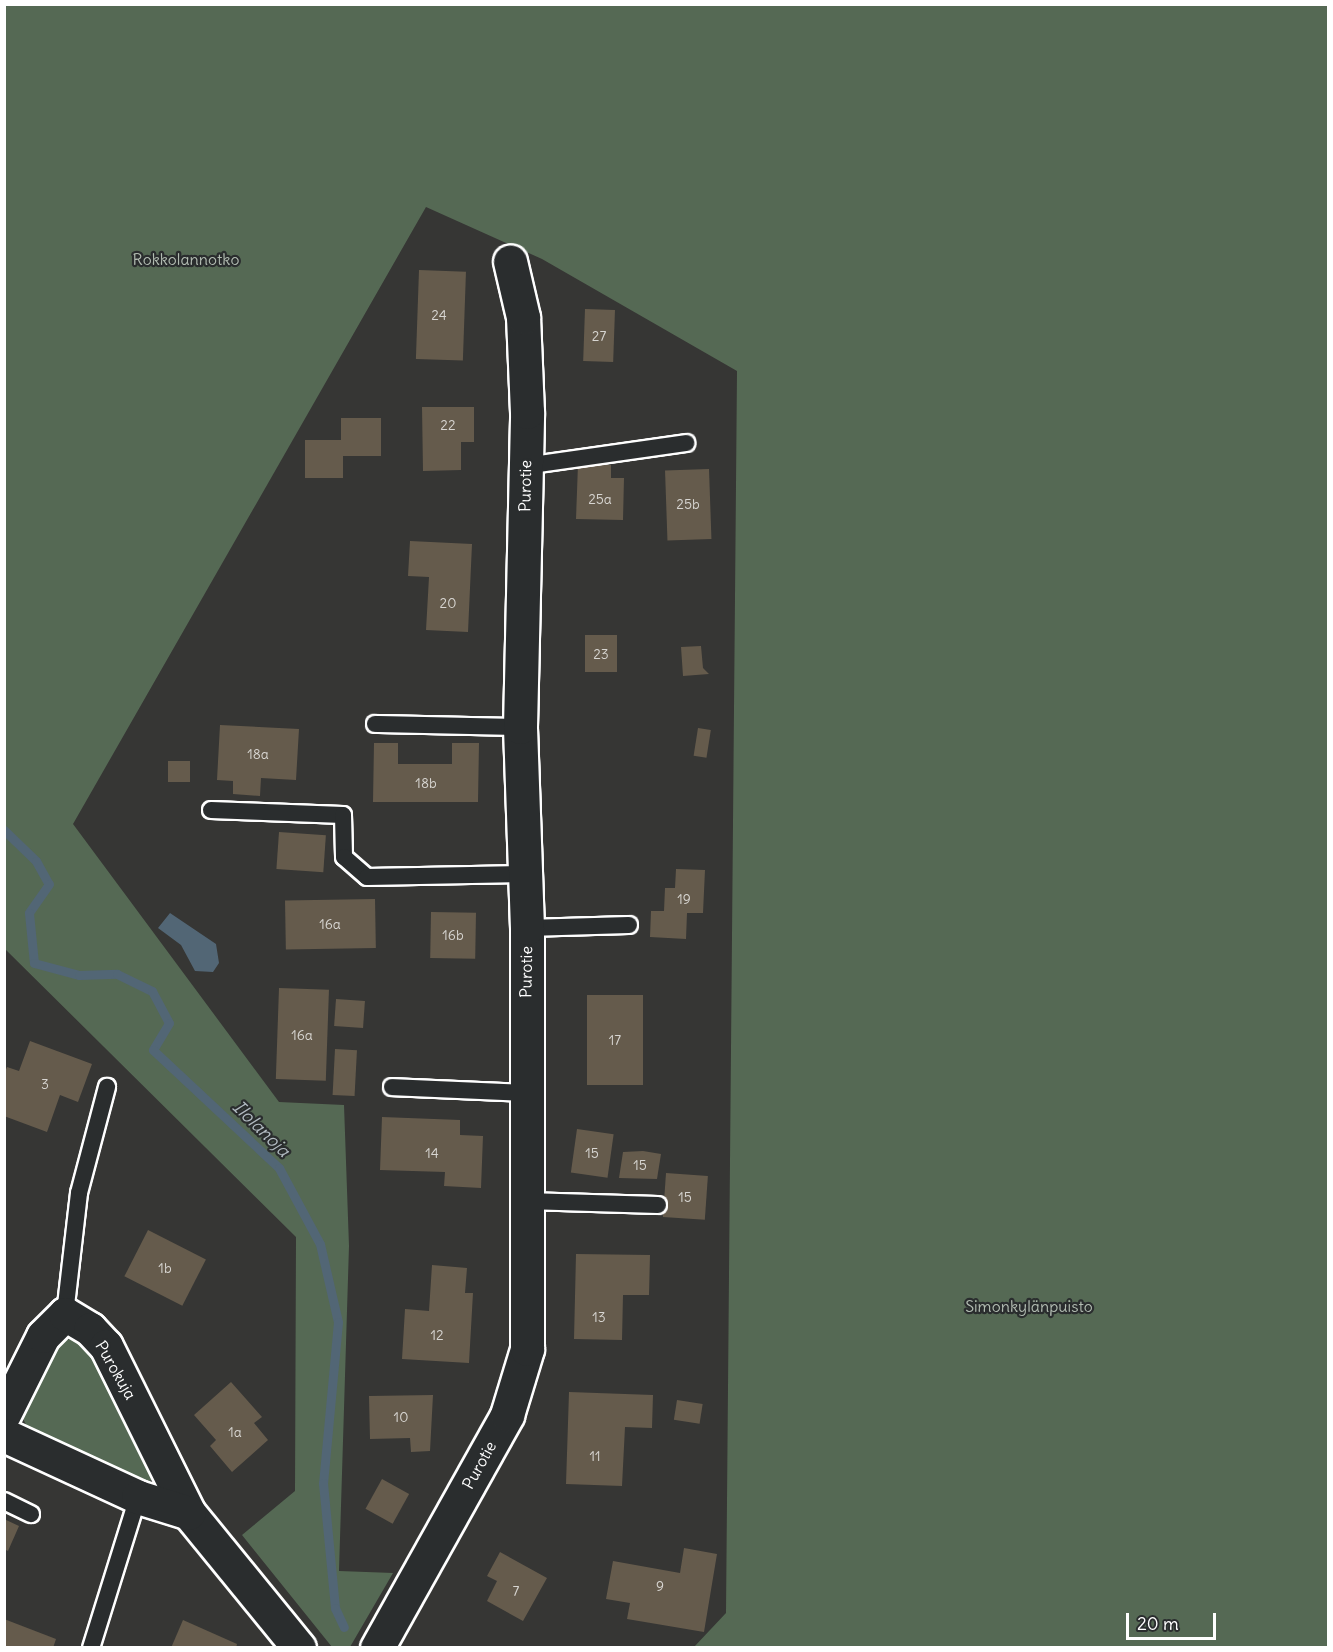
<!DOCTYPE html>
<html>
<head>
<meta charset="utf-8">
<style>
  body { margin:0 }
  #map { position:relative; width:1333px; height:1652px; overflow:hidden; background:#363634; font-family:Delius,sans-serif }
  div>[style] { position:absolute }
  .green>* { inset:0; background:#556954 }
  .water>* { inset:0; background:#526675 }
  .stream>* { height:9px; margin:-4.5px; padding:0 4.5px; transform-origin:4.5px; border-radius:4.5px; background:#526675 }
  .building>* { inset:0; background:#655b4c; transform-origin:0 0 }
  .roads { filter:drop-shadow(2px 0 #fff) drop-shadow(-2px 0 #fff) drop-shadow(0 2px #fff) drop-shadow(0 -2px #fff) }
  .service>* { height:16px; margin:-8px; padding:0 8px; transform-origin:8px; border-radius:8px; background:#2a2d2e }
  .minor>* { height:33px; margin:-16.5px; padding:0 16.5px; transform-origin:16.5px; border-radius:16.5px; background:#2a2d2e }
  span { translate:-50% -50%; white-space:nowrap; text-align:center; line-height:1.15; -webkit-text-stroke:4.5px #2a2d2e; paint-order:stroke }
  .number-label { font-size:14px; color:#d8d6d2 }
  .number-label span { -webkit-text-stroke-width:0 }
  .park-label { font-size:16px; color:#b2bcb2 }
  .street-label { font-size:16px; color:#fff }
  .water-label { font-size:18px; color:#b1bac1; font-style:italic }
  .frame { position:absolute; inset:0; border:6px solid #fff; pointer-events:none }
  .scale { position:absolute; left:1126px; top:1613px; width:90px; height:27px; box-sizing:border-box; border:3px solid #fff; border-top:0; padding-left:8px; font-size:18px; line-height:21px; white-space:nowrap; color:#fff; -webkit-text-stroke:4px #2a2d2e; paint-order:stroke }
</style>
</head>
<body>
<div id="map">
  <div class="green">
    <i style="clip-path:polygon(4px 5px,1328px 5px,1328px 1647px,694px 1647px,726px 1613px,737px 371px,542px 259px,426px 207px,73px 824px,279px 1102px,344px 1105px,349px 1246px,339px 1571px,393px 1573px,350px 1647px,332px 1647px,242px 1535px,295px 1491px,296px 1237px,5px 949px)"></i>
    <i style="clip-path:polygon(73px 1338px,92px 1349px,155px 1473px,148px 1485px,32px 1438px,21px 1414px,52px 1345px)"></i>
  </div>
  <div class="water">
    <i style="clip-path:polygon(170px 913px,216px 944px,219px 963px,213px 972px,195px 971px,181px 945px,158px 928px)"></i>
  </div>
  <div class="stream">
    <i style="left:4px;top:830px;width:45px;rotate:44.1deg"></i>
    <i style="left:36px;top:861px;width:26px;rotate:61deg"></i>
    <i style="left:49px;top:884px;width:35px;rotate:125deg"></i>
    <i style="left:29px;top:913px;width:50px;rotate:84.3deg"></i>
    <i style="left:34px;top:963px;width:47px;rotate:14.9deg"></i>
    <i style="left:79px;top:975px;width:38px;rotate:-2deg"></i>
    <i style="left:117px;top:974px;width:39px;rotate:26deg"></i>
    <i style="left:152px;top:991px;width:36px;rotate:62deg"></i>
    <i style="left:169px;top:1023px;width:31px;rotate:121deg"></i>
    <i style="left:153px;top:1050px;width:173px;rotate:43.1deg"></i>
    <i style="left:279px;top:1168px;width:86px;rotate:61.7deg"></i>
    <i style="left:320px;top:1244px;width:80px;rotate:77deg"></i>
    <i style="left:338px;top:1322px;width:162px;rotate:95.3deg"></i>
    <i style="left:323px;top:1483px;width:126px;rotate:84.5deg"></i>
    <i style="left:335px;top:1608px;width:21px;rotate:65deg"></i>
  </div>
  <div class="building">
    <i style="left:419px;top:270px;width:47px;height:89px;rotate:2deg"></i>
    <i style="left:585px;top:309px;width:30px;height:52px;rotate:2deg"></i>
    <i style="clip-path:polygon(422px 407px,474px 407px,474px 442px,461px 442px,461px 470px,423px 471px)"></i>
    <i style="clip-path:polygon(341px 418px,381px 418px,381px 456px,343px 456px,343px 478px,305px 478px,305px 440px,341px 440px)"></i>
    <i style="clip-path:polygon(578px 464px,611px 465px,611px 478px,624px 478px,623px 520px,576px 519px)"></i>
    <i style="left:709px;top:469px;width:70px;height:44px;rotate:88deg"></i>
    <i style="clip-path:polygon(410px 541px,472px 544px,468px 632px,426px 630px,429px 577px,408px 576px)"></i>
    <i style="left:585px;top:635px;width:32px;height:37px"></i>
    <i style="clip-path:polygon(701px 646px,703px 668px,709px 674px,683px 676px,681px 647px)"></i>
    <i style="clip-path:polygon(220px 725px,299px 729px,296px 780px,261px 778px,260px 796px,233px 794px,233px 781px,217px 780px)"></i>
    <i style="left:698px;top:728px;width:13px;height:28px;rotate:9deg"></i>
    <i style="clip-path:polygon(374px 743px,398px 743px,398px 764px,452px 764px,452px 743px,479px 743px,478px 802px,373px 802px)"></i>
    <i style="left:190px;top:761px;width:21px;height:22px;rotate:90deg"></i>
    <i style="left:279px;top:832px;width:47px;height:37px;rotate:4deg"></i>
    <i style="clip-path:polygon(676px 869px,705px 870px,703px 913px,687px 913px,686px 939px,650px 937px,651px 911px,664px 911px,665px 888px,675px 888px)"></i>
    <i style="left:375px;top:899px;width:49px;height:90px;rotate:89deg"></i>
    <i style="left:431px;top:912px;width:45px;height:46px;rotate:1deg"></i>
    <i style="left:279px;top:988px;width:50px;height:91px;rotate:2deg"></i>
    <i style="left:587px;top:995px;width:56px;height:90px"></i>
    <i style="left:336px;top:999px;width:29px;height:27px;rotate:4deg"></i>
    <i style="clip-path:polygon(30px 1041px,92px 1064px,78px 1102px,60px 1095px,47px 1132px,4px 1116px,4px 1074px,7px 1067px,19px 1071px)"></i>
    <i style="left:335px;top:1049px;width:22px;height:46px;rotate:3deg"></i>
    <i style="clip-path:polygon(382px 1117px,460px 1120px,460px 1135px,483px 1136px,481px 1188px,444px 1186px,445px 1172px,380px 1170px)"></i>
    <i style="left:577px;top:1129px;width:37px;height:44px;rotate:8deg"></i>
    <i style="clip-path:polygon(643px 1151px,661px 1154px,657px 1179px,619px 1178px,623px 1152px)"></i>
    <i style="left:666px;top:1173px;width:42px;height:44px;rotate:4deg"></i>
    <i style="left:148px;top:1230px;width:65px;height:52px;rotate:27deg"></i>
    <i style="clip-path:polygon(576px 1254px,650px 1255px,649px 1295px,623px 1295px,622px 1340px,574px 1339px)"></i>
    <i style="clip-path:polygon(432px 1265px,467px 1268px,465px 1293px,473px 1293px,469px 1363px,402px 1359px,405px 1309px,429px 1311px)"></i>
    <i style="clip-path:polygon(231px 1382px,262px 1417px,254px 1423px,268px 1440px,232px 1472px,210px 1446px,216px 1440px,194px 1415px)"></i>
    <i style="clip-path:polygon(569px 1392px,653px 1395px,652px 1428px,625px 1427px,622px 1486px,566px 1484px)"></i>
    <i style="clip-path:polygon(433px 1395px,430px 1451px,411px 1452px,410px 1438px,370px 1439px,369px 1396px)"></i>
    <i style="left:677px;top:1400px;width:26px;height:20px;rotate:9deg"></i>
    <i style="left:382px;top:1479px;width:31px;height:34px;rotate:29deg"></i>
    <i style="clip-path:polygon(4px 1519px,19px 1526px,8px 1551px,4px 1549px)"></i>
    <i style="clip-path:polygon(684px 1548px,717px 1554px,704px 1632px,627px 1619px,630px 1603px,606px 1599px,613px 1561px,680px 1573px)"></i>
    <i style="clip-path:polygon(500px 1552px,547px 1578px,523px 1621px,487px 1601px,497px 1581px,487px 1576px)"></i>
    <i style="clip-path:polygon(4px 1619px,56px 1639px,53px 1648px,4px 1648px)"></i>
    <i style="clip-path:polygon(183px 1620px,237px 1644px,236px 1648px,171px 1648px)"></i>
  </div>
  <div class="roads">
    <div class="service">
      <i style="left:525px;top:466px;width:163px;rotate:-8.1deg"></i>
      <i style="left:375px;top:724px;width:145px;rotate:1.2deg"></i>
      <i style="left:211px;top:810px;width:132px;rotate:2.2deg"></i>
      <i style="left:343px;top:815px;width:42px;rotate:88.6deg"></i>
      <i style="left:344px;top:857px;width:30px;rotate:41deg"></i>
      <i style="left:367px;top:877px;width:156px;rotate:-1.1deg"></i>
      <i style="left:527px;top:928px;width:102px;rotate:-1.7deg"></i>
      <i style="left:392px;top:1087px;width:132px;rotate:2.6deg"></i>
      <i style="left:526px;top:1201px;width:132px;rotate:1.7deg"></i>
      <i style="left:65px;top:1314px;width:122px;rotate:-83.4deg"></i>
      <i style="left:79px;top:1193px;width:110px;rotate:-75.2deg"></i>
      <i style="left:4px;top:1501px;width:30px;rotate:26deg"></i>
      <i style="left:91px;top:1648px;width:158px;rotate:-72.7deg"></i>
    </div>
    <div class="minor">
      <i style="left:4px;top:1414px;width:87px;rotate:-63.4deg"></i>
      <i style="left:43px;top:1336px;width:31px;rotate:-45deg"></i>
      <i style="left:65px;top:1314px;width:29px;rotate:31deg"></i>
      <i style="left:90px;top:1329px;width:23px;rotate:47deg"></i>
      <i style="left:106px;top:1346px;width:186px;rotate:63.6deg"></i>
      <i style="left:189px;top:1513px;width:174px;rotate:50.8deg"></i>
      <i style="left:4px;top:1435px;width:148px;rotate:24.8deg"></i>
      <i style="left:138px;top:1497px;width:53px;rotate:17.4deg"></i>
      <i style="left:377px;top:1648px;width:267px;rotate:-60.8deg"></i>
      <i style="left:507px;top:1415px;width:69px;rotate:-73.1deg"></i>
      <i style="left:527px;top:1349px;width:421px;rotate:-90deg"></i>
      <i style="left:527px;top:928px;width:201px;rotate:-92deg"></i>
      <i style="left:520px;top:727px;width:315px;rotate:-88.7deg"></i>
      <i style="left:527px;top:412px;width:95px;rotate:-92.4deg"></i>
      <i style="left:523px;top:317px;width:57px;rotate:-103.1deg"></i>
    </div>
  </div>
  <div class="number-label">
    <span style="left:439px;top:315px">24</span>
    <span style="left:599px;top:336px">27</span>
    <span style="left:448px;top:425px">22</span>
    <span style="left:600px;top:499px">25a</span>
    <span style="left:688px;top:504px">25b</span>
    <span style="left:448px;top:603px">20</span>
    <span style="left:601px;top:654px">23</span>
    <span style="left:258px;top:754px">18a</span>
    <span style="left:426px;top:783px">18b</span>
    <span style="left:684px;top:899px">19</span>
    <span style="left:330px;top:924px">16a</span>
    <span style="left:453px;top:935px">16b</span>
    <span style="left:302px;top:1035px">16a</span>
    <span style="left:615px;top:1040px">17</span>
    <span style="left:45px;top:1084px">3</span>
    <span style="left:432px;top:1153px">14</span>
    <span style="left:592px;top:1153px">15</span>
    <span style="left:640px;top:1165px">15</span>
    <span style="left:685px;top:1197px">15</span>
    <span style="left:165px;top:1268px">1b</span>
    <span style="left:599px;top:1317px">13</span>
    <span style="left:437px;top:1335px">12</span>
    <span style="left:401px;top:1417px">10</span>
    <span style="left:235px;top:1432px">1a</span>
    <span style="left:595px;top:1456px">11</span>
    <span style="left:660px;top:1586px">9</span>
    <span style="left:516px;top:1591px">7</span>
  </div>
  <div class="park-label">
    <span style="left:186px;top:259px">Rokkolannotko</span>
    <span style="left:1029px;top:1306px">Simonkylänpuisto</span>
  </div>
  <div class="street-label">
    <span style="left:525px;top:486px;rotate:-89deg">Purotie</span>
    <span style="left:526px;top:972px;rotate:-89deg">Purotie</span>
    <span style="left:116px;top:1370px;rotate:60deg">Purokuja</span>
    <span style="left:479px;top:1465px;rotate:-61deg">Purotie</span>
  </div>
  <div class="water-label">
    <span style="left:261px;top:1129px;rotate:44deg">Ilolanoja</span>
  </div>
  <div class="frame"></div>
  <div class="scale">20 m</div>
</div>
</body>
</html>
